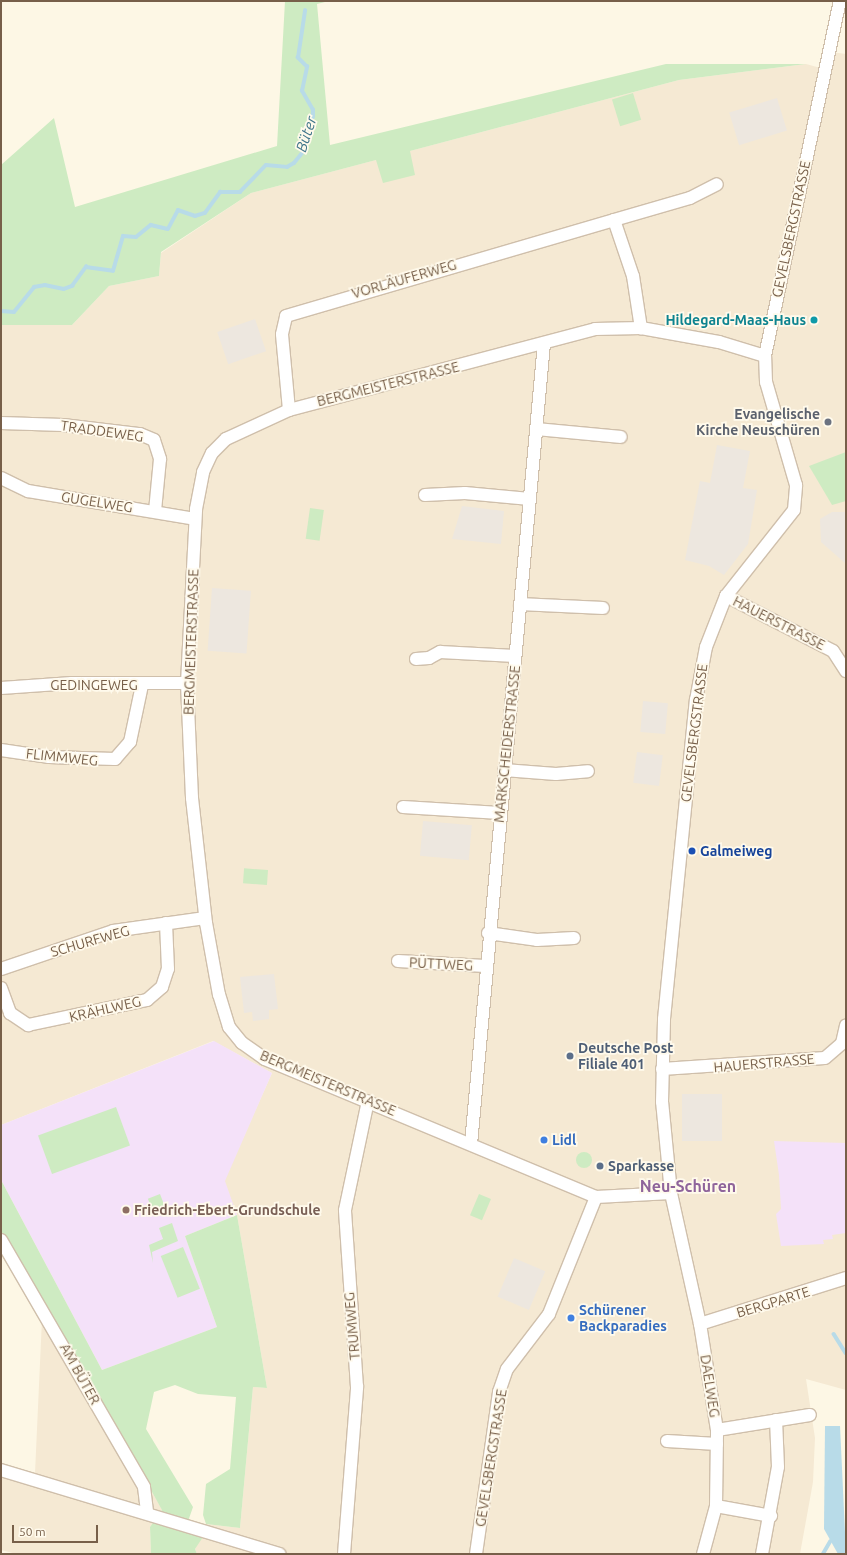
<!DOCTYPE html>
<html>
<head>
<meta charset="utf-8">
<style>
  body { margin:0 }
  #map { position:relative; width:847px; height:1555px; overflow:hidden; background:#fdf7e5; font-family:Ubuntu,sans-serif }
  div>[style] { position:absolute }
  .residential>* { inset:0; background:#f5e9d3 }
  .industrial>* { inset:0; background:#ede7df; transform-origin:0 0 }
  .education>* { inset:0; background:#f4e1f9 }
  .green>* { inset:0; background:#ceebc2; transform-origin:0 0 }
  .round { border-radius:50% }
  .water>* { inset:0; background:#b8dbe8 }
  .stream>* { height:3.5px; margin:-1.75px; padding:0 1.75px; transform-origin:1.75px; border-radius:1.75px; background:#b8dbe8 }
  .roads { filter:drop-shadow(1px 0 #cfbfab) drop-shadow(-1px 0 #cfbfab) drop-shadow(0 1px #cfbfab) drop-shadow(0 -1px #cfbfab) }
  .street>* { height:12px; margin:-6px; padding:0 6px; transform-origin:6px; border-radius:6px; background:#fff }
  .dots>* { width:11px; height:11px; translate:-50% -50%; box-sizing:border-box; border:2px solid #fffaec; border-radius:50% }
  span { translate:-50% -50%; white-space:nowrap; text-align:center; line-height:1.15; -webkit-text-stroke:3.5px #fffaec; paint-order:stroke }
  .street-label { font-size:14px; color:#775f49 }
  .culture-label { font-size:14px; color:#0d838f; font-weight:700 }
  .right { translate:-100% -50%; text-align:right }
  .worship-label { font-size:14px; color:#5b616d; font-weight:700 }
  .transit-label { font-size:14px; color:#164399; font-weight:700 }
  .left { translate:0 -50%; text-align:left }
  .service-label { font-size:14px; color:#4e5e75; font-weight:700 }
  .shop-label { font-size:14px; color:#366cbe; font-weight:700 }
  .education-label { font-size:14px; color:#785e54; font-weight:700 }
  .water-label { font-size:15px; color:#41768b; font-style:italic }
  .quarter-label { font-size:16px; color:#8f649b; font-weight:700 }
  .frame { position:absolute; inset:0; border:2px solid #775f49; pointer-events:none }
  .scale { position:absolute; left:12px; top:1525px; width:86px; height:18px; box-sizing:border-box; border:2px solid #775f49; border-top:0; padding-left:5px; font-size:12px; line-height:14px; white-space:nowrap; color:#775f49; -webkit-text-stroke:3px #fffaec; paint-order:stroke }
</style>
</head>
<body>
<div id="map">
  <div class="residential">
    <i style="clip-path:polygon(831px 52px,846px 54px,846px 1390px,806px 1379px,815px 1438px,813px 1482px,800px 1554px,197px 1554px,195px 1549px,206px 1524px,240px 1528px,253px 1387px,267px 1388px,237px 1215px,224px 1181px,272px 1073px,213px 1041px,1px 1125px,1px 325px,72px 325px,109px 286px,159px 276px,161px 253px,251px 193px,679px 80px,806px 64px,828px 70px)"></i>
    <i style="clip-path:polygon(50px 1314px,163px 1511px,150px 1527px,151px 1554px,17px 1554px,1px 1550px,1px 1464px,35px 1473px,42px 1319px)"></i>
  </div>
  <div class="industrial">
    <i style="left:777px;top:98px;width:34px;height:50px;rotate:73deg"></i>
    <i style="left:255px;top:319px;width:34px;height:40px;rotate:71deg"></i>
    <i style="clip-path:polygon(717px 445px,750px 451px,743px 488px,757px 490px,748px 544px,724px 575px,709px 566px,685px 560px,700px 481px,710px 483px)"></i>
    <i style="clip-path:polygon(462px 506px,504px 511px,501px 544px,452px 539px)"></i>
    <i style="clip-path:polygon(832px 512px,846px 512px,846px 564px,821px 542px,820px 519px)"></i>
    <i style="left:212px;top:588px;width:39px;height:63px;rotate:4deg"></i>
    <i style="left:643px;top:701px;width:25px;height:31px;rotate:5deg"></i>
    <i style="left:637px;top:752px;width:26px;height:31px;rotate:7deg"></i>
    <i style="left:423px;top:821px;width:49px;height:35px;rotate:5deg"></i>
    <i style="clip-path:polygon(274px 974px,278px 1009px,269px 1010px,269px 1019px,253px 1021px,252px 1012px,244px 1013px,240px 977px)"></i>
    <i style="left:682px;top:1094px;width:40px;height:47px"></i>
    <i style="left:514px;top:1258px;width:34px;height:42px;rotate:23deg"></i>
  </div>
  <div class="education">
    <i style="clip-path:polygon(214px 1041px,272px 1073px,225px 1181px,237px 1215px,185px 1236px,217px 1327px,102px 1370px,1px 1180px,1px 1125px)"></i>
    <i style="clip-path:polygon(774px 1141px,846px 1143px,846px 1233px,832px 1235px,833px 1239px,823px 1240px,824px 1244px,781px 1246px,776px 1214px,781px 1209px,779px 1175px)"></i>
  </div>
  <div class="green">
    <i style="clip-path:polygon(285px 1px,329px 1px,317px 4px,330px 145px,666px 64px,806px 64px,679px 80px,410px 151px,415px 175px,383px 183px,376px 160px,251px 193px,161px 252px,159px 276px,109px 286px,72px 325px,1px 325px,1px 165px,54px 118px,75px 207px,277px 146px)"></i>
    <i style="left:633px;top:93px;width:28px;height:22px;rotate:73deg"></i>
    <i style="clip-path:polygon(846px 452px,846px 501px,832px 505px,809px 466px)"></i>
    <i style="left:310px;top:508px;width:14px;height:31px;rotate:8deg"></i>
    <i style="left:268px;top:870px;width:15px;height:24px;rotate:94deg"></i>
    <i style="left:116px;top:1107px;width:41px;height:83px;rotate:70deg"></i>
    <i class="round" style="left:576px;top:1152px;width:16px;height:16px"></i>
    <i style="clip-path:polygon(1px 1180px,102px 1370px,217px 1327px,185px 1236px,237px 1215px,267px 1388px,253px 1387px,240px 1528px,206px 1524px,203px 1515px,206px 1484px,230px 1469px,236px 1397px,198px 1394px,175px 1385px,154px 1392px,146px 1429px,193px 1507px,185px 1530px,203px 1537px,195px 1549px,197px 1554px,151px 1554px,150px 1527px,162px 1510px,75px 1353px,1px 1236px)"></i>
    <i style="left:160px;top:1194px;width:19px;height:13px;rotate:69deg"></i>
    <i style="left:479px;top:1194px;width:13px;height:23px;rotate:23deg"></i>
    <i style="clip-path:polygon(172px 1223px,178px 1241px,152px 1252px,153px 1263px,149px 1245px,163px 1239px,159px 1228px)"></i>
    <i style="left:183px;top:1247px;width:45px;height:24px;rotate:68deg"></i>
  </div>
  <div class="water">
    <i style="clip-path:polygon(825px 1426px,840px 1426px,846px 1554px,838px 1554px,824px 1529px)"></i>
  </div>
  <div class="stream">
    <i style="left:1px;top:311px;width:13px;rotate:4deg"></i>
    <i style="left:14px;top:312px;width:32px;rotate:-51deg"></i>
    <i style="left:34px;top:287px;width:11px;rotate:-10deg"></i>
    <i style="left:45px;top:285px;width:19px;rotate:12deg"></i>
    <i style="left:64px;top:289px;width:9px;rotate:-21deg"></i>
    <i style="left:72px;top:286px;width:24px;rotate:-54deg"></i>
    <i style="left:86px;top:267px;width:27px;rotate:8deg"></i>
    <i style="left:113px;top:271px;width:36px;rotate:-74deg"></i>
    <i style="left:123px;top:236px;width:13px;rotate:4deg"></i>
    <i style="left:136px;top:237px;width:19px;rotate:-39deg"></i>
    <i style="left:151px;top:225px;width:17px;rotate:13deg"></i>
    <i style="left:168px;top:229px;width:21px;rotate:-62deg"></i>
    <i style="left:178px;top:210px;width:18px;rotate:19deg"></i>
    <i style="left:195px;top:216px;width:10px;rotate:-17deg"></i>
    <i style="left:205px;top:213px;width:26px;rotate:-54deg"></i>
    <i style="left:220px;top:192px;width:20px"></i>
    <i style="left:240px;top:192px;width:37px;rotate:-46deg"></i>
    <i style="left:266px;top:165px;width:21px;rotate:5deg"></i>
    <i style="left:287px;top:167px;width:8px;rotate:-30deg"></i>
    <i style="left:294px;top:163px;width:14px;rotate:-51deg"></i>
    <i style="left:303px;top:152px;width:14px;rotate:-90deg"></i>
    <i style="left:303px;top:138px;width:23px;rotate:-65deg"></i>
    <i style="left:313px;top:117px;width:7px;rotate:-90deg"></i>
    <i style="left:313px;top:110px;width:22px;rotate:-120deg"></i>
    <i style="left:302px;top:91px;width:25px;rotate:-78deg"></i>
    <i style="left:307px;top:67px;width:13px;rotate:-135deg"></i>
    <i style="left:298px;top:58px;width:48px;rotate:-81.5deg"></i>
    <i style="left:834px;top:1334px;width:22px;rotate:58deg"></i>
    <i style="left:823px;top:1554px;width:14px;rotate:-60deg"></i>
  </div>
  <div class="roads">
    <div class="street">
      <i style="left:614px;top:220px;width:79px;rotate:-16.1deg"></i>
      <i style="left:690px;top:198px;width:30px;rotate:-27deg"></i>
      <i style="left:289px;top:410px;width:76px;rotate:-95.3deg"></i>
      <i style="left:282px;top:334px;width:18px;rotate:-77deg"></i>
      <i style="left:286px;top:316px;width:342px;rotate:-16.3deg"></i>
      <i style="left:614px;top:220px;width:59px;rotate:71.3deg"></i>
      <i style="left:633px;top:276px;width:53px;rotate:81.3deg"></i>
      <i style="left:1px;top:423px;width:62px;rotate:1.8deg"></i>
      <i style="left:63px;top:425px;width:78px;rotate:6.7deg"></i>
      <i style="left:140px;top:434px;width:15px;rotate:23deg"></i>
      <i style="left:154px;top:440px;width:20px;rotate:72deg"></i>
      <i style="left:160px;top:459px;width:52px;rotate:95.5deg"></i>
      <i style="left:537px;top:429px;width:84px;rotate:5.4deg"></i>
      <i style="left:1px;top:478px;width:30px;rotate:26deg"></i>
      <i style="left:28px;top:491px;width:169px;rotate:9.5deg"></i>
      <i style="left:425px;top:495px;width:40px;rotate:-2.9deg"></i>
      <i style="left:465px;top:493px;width:65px;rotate:5.3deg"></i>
      <i style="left:726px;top:596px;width:120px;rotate:27.2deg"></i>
      <i style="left:833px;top:651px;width:24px;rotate:57deg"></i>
      <i style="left:520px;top:604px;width:83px;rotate:2.8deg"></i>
      <i style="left:416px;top:659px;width:13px;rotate:-4deg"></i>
      <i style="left:429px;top:658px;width:13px;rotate:-29deg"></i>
      <i style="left:440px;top:652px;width:75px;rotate:3.1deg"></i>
      <i style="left:1px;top:688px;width:71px;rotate:-4deg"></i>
      <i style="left:72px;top:683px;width:115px"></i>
      <i style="left:1px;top:750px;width:49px;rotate:8.3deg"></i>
      <i style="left:49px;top:757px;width:66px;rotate:1.7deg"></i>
      <i style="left:115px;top:759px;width:23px;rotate:-49deg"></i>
      <i style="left:130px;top:742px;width:58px;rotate:-78.1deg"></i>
      <i style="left:504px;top:770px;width:52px;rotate:4.4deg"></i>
      <i style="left:556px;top:774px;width:32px;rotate:-5deg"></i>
      <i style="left:403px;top:807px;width:97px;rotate:3.5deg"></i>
      <i style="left:488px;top:933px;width:49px;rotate:8.1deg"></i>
      <i style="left:537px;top:940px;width:37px;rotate:-3deg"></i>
      <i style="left:398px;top:961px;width:87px;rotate:3.3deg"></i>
      <i style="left:1px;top:969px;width:118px;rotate:-18.7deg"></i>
      <i style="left:113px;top:931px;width:93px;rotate:-8deg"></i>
      <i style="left:1px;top:988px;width:27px;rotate:70deg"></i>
      <i style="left:10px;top:1013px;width:22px;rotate:34deg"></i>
      <i style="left:28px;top:1025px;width:122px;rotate:-11.9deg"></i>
      <i style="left:147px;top:1000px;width:20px;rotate:-41deg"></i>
      <i style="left:162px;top:987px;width:19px;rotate:-72deg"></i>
      <i style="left:168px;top:969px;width:46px;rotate:-92.5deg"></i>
      <i style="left:662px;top:1069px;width:163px;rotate:-3.9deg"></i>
      <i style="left:825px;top:1058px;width:23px;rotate:-41deg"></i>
      <i style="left:842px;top:1043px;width:18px;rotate:-77deg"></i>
      <i style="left:471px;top:1144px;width:804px;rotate:-84.79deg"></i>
      <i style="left:671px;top:1193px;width:75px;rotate:176.9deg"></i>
      <i style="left:596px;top:1197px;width:359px;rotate:-157.4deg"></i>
      <i style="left:265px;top:1059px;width:28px;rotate:-145deg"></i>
      <i style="left:242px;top:1043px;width:21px;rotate:-129deg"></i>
      <i style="left:229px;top:1027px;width:34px;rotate:-107deg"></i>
      <i style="left:219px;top:995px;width:73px;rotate:-100.2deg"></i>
      <i style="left:206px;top:923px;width:126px;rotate:-96.4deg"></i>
      <i style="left:192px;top:798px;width:115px;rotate:-92.5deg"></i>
      <i style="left:187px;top:683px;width:174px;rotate:-87deg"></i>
      <i style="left:196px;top:509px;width:38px;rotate:-79deg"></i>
      <i style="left:203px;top:472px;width:21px;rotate:-65deg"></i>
      <i style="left:212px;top:453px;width:20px;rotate:-45deg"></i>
      <i style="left:226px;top:439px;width:69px;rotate:-24.7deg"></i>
      <i style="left:289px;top:410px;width:317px;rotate:-14.8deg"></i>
      <i style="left:595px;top:329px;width:46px;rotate:-1.2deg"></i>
      <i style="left:641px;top:328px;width:79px;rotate:10.2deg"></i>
      <i style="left:719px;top:342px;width:48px;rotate:16.9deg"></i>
      <i style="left:1px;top:1240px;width:285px;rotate:59.9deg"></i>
      <i style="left:144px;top:1487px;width:25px;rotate:83deg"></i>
      <i style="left:700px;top:1324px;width:153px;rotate:-17.5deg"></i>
      <i style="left:717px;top:1430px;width:94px;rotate:-9.2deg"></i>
      <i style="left:667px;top:1441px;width:50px;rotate:3.4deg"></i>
      <i style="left:1px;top:1470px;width:291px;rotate:16.8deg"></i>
      <i style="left:716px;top:1506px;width:56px;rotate:10.3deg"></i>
      <i style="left:344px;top:1554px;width:168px;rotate:-85.5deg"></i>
      <i style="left:357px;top:1387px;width:177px;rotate:-93.9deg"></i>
      <i style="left:345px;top:1210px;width:111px;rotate:-78.1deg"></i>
      <i style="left:476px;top:1554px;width:164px;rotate:-81.9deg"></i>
      <i style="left:499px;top:1392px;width:24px;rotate:-71deg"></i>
      <i style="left:507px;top:1369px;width:69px;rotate:-52.6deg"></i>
      <i style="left:549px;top:1314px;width:126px;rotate:-68.1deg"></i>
      <i style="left:703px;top:1554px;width:50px;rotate:-74.8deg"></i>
      <i style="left:716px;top:1506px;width:76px;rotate:-89.2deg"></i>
      <i style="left:717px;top:1430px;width:107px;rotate:-99.1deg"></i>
      <i style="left:700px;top:1324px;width:134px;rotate:-102.5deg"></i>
      <i style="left:671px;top:1193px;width:91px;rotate:-95.6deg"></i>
      <i style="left:662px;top:1102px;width:83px;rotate:-88.6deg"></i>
      <i style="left:664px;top:1019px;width:321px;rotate:-84.3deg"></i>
      <i style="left:696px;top:700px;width:54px;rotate:-79.3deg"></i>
      <i style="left:706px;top:647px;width:55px;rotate:-68.6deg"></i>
      <i style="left:726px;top:596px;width:110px;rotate:-51.7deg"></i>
      <i style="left:794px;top:510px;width:25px;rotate:-85deg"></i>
      <i style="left:796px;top:485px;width:107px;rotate:-106.2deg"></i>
      <i style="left:766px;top:382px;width:26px;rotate:-92deg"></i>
      <i style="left:765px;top:356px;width:363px;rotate:-78.1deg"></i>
      <i style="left:762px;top:1554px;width:88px;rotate:-79.6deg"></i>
      <i style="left:778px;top:1467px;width:47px;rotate:-92.4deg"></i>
    </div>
  </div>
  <div class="dots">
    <i style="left:814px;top:320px;background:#0f9aa8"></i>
    <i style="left:828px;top:422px;background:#6b7280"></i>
    <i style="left:692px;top:851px;background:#1a4fb4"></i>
    <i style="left:570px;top:1056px;background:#5c6f8a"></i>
    <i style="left:544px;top:1140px;background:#3f7fe0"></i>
    <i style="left:600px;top:1166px;background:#5c6f8a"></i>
    <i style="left:126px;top:1210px;background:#8d6e63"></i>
    <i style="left:571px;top:1318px;background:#3f7fe0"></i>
  </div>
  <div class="street-label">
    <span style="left:791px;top:229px;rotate:-78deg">GEVELSBERGSTRASSE</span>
    <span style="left:404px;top:279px;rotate:-16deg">VORLÄUFERWEG</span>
    <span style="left:388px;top:384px;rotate:-14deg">BERGMEISTERSTRASSE</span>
    <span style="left:102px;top:431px;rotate:8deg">TRADDEWEG</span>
    <span style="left:97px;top:502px;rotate:9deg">GUGELWEG</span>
    <span style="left:779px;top:623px;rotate:27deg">HAUERSTRASSE</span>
    <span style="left:191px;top:642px;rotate:-88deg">BERGMEISTERSTRASSE</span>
    <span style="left:94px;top:685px">GEDINGEWEG</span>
    <span style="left:694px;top:733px;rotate:-83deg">GEVELSBERGSTRASSE</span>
    <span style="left:507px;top:744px;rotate:-84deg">MARKSCHEIDERSTRASSE</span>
    <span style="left:62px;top:757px;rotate:6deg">FLIMMWEG</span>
    <span style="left:90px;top:941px;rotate:-16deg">SCHURFWEG</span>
    <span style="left:441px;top:964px;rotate:3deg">PÜTTWEG</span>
    <span style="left:105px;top:1009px;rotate:-13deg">KRÄHLWEG</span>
    <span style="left:764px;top:1063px;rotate:-5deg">HAUERSTRASSE</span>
    <span style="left:328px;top:1083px;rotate:23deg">BERGMEISTERSTRASSE</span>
    <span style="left:773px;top:1302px;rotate:-17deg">BERGPARTE</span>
    <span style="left:352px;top:1326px;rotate:-95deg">TRUMWEG</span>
    <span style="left:80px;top:1374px;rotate:61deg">AM BÜTER</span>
    <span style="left:710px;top:1386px;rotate:81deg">DAELWEG</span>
    <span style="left:491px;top:1458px;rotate:-81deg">GEVELSBERGSTRASSE</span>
  </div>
  <div class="culture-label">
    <span class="right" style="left:806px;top:320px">Hildegard-Maas-Haus</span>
  </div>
  <div class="worship-label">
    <span class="right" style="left:820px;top:422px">Evangelische<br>Kirche Neuschüren</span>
  </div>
  <div class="transit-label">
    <span class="left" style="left:700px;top:851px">Galmeiweg</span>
  </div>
  <div class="service-label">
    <span class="left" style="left:578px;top:1056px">Deutsche Post<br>Filiale 401</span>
    <span class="left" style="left:608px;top:1166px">Sparkasse</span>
  </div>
  <div class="shop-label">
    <span class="left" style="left:552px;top:1140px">Lidl</span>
    <span class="left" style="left:579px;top:1318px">Schürener<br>Backparadies</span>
  </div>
  <div class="education-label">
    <span class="left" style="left:134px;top:1210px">Friedrich-Ebert-Grundschule</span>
  </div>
  <div class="water-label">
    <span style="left:306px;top:134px;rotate:-72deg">Büter</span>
  </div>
  <div class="quarter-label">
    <span style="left:688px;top:1186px">Neu-Schüren</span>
  </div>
  <div class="frame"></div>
  <div class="scale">50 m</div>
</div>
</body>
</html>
